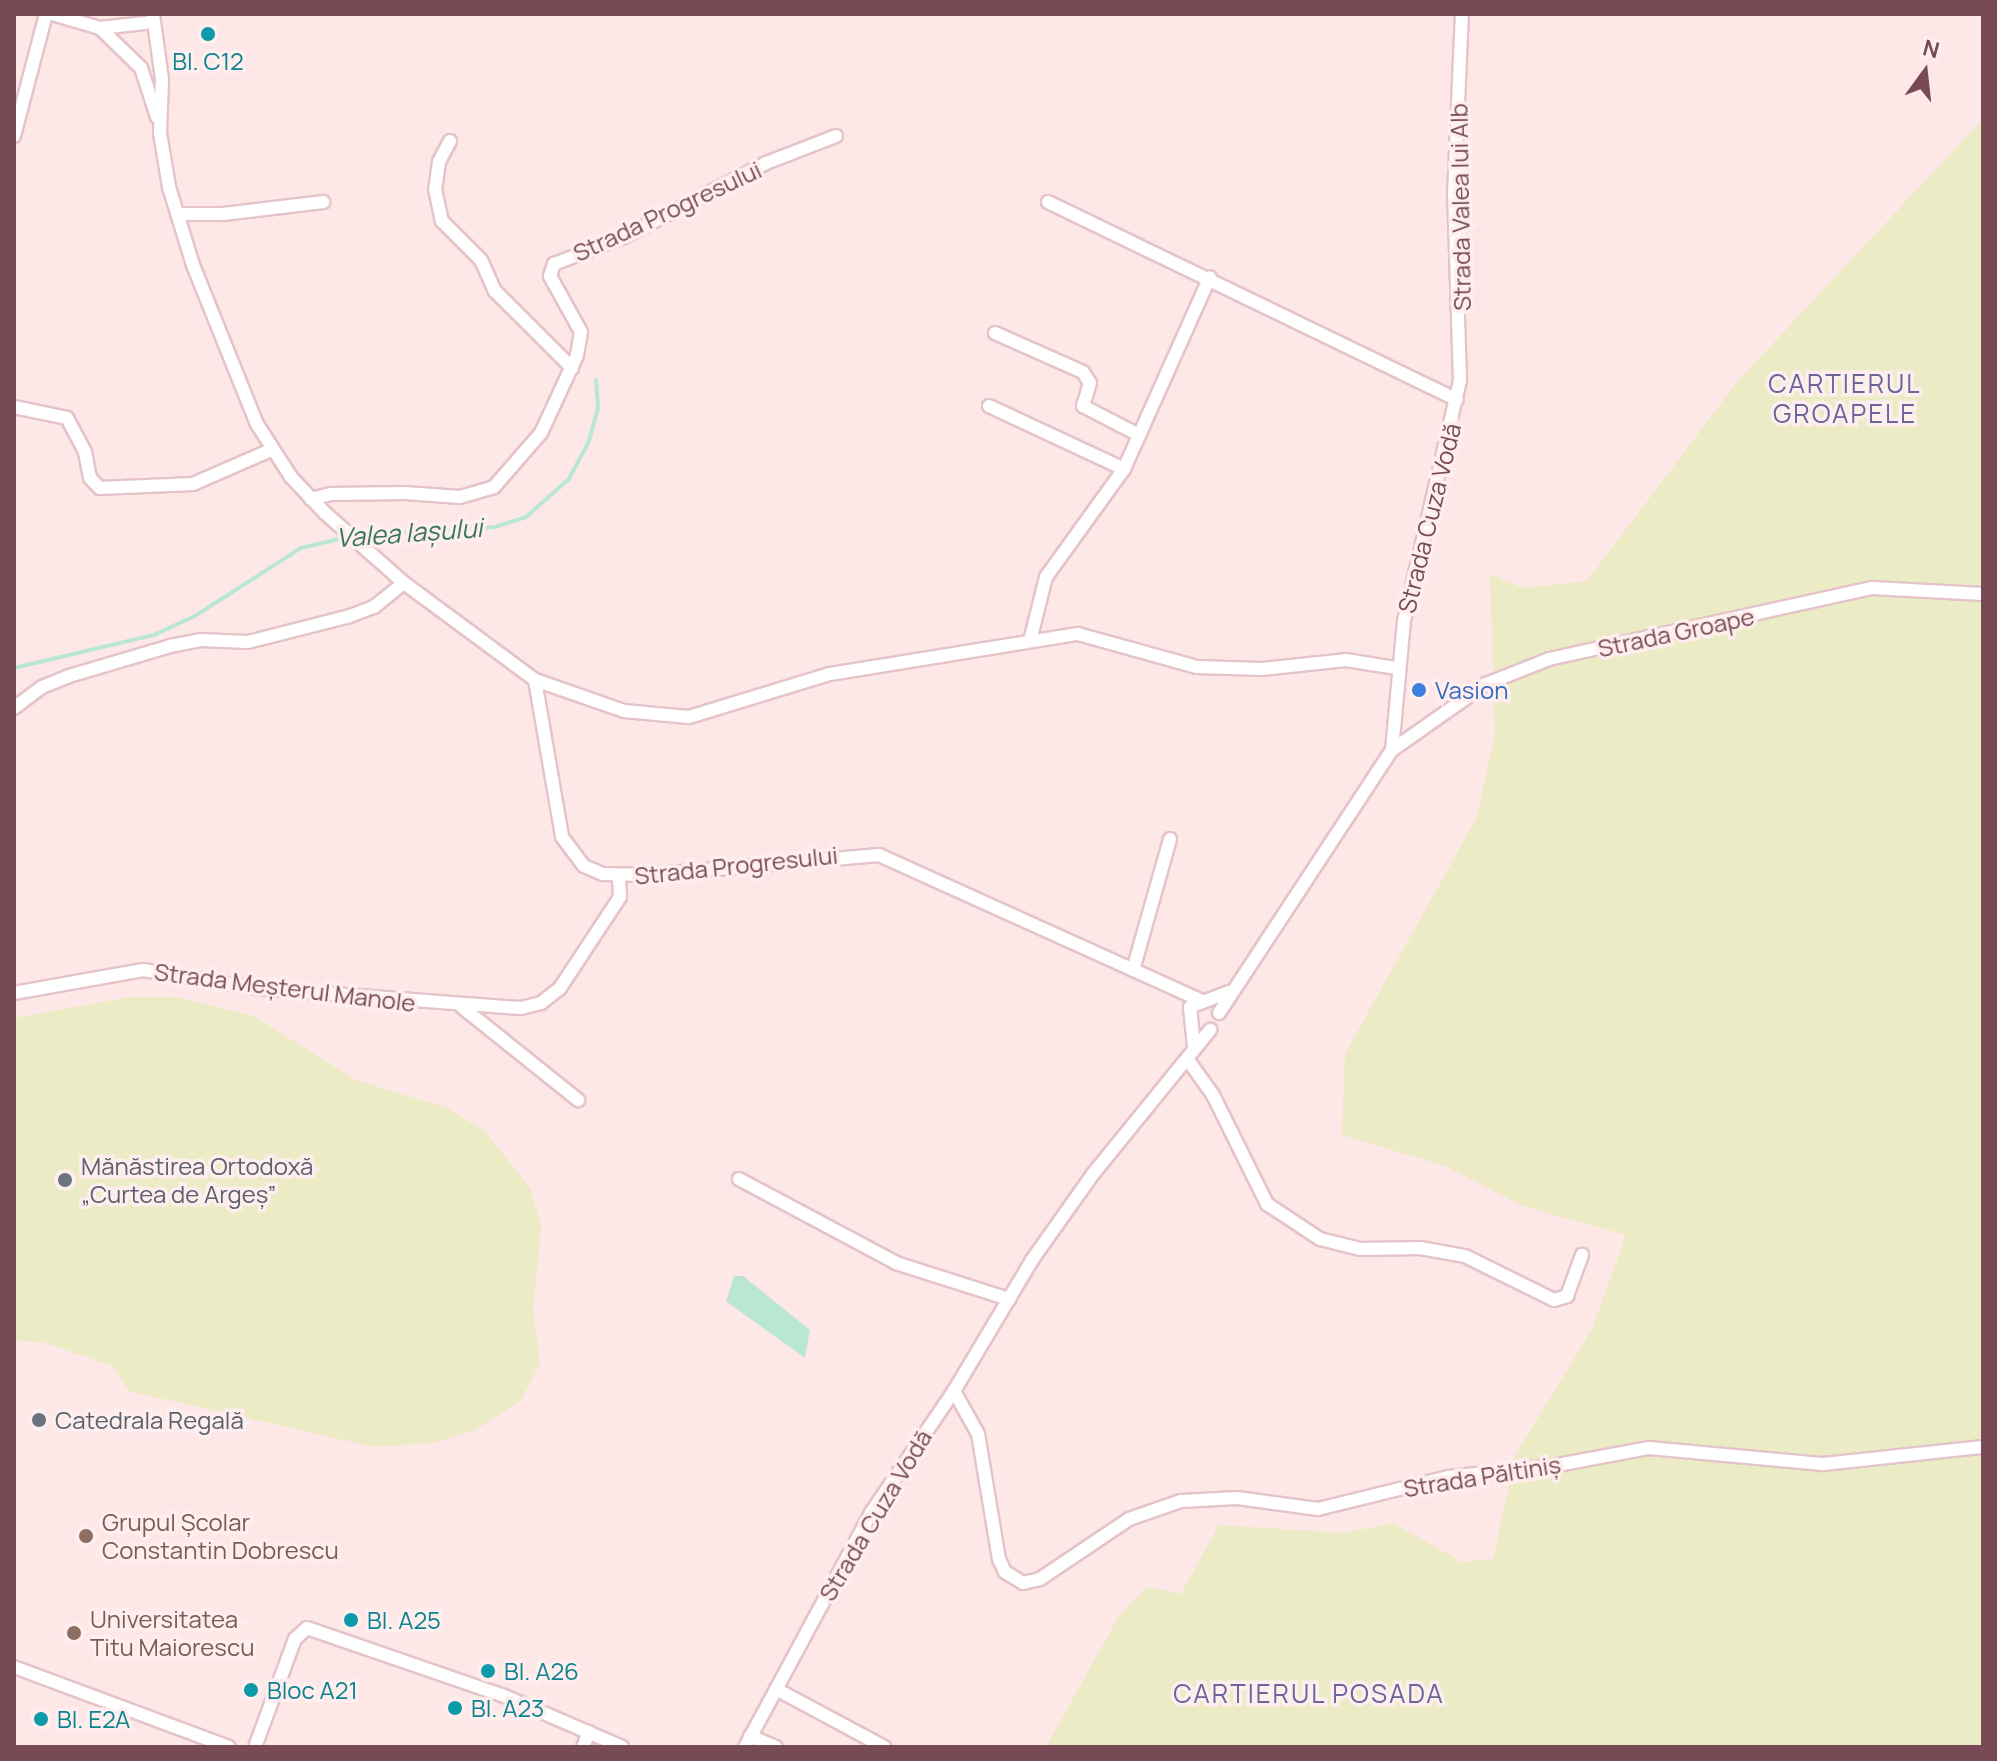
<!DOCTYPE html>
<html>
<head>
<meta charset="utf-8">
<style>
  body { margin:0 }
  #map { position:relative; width:1997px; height:1761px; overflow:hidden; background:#fde7e7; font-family:Manrope,sans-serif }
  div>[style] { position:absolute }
  .green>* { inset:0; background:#ebebc5 }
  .water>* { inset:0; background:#bae7d2 }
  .stream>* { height:4px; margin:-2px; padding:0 2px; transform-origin:2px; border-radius:2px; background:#bae7d2 }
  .roads { filter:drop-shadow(2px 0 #e5c4c9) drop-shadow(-2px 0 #e5c4c9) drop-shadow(0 2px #e5c4c9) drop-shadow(0 -2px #e5c4c9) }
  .minor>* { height:12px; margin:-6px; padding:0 6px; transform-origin:6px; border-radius:6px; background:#fff }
  .dots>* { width:22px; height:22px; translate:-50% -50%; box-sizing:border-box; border:4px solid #fee; border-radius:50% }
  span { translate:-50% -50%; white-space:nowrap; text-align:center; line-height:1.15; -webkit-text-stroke:7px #fee; paint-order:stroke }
  .culture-label { font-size:24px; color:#0d838f }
  .left { translate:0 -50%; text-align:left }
  .street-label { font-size:24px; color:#784a56 }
  .shop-label { font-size:24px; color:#366cbe }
  .worship-label { font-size:24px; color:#5b616d }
  .education-label { font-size:24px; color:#785e54 }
  .neighbourhood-label { font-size:26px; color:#68669b; letter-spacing:2px }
  .water-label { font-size:26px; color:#3a765b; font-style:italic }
  .frame { position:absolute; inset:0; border:16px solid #784a56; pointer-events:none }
  .north { position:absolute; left:1885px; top:32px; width:80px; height:80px; -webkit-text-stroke:6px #fee; paint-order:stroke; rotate:15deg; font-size:22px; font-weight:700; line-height:32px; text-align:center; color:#784a56 }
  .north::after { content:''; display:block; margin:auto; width:28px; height:36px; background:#784a56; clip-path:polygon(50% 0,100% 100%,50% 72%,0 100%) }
</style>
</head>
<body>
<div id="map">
  <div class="green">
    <i style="clip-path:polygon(1983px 119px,1983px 1747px,1046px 1747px,1119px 1616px,1147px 1587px,1181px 1594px,1219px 1525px,1344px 1533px,1393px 1523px,1462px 1562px,1493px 1559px,1516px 1454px,1592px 1329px,1626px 1235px,1523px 1206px,1445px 1166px,1342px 1135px,1345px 1054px,1477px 817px,1495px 733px,1490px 574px,1523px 588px,1587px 581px,1737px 382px)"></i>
    <i style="clip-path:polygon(129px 997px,177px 997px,254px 1016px,356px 1080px,447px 1108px,484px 1130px,530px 1188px,541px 1226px,533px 1311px,540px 1363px,521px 1400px,474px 1431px,431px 1443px,374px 1447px,129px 1391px,113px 1366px,42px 1342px,14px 1340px,14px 1018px)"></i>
  </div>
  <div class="water">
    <i style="clip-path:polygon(734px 1276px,743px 1276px,810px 1330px,805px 1358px,726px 1301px)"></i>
  </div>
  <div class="stream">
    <i style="left:357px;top:536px;width:138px;rotate:-3.7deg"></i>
    <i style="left:495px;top:527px;width:33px;rotate:-18deg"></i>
    <i style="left:526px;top:517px;width:57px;rotate:-41.5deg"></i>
    <i style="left:569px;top:479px;width:43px;rotate:-62.2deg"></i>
    <i style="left:589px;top:441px;width:35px;rotate:-75deg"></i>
    <i style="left:598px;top:407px;width:27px;rotate:-94deg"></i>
    <i style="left:14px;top:668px;width:144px;rotate:-13.3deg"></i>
    <i style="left:154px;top:635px;width:45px;rotate:-24.9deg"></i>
    <i style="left:195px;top:616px;width:126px;rotate:-32.7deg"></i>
    <i style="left:301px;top:548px;width:48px;rotate:-13.2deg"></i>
  </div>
  <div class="roads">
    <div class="minor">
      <i style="left:52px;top:14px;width:50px;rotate:16.3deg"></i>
      <i style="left:100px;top:28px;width:54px;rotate:-6.3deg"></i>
      <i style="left:153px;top:14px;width:67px;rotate:82.2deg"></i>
      <i style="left:162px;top:80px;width:53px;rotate:92.2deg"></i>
      <i style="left:160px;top:133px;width:55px;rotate:80.5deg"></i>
      <i style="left:169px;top:187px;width:82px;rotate:72.9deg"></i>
      <i style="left:193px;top:265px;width:171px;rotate:68.1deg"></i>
      <i style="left:257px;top:424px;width:63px;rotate:57.3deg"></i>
      <i style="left:291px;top:477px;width:50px;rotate:46.6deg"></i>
      <i style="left:325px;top:513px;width:106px;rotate:41.5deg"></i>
      <i style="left:404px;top:583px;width:163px;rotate:36.5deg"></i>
      <i style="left:535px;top:680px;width:159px;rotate:80.2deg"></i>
      <i style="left:562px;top:837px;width:36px;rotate:53deg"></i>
      <i style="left:584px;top:866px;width:21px;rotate:23deg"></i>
      <i style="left:603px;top:874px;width:43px;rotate:1.3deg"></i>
      <i style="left:646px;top:875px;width:234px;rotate:-4.9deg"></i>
      <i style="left:879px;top:855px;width:354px;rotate:24.3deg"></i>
      <i style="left:100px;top:28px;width:57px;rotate:44.3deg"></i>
      <i style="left:141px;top:68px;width:52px;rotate:71.9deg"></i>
      <i style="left:14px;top:136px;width:126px;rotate:-75.3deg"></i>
      <i style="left:450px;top:141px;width:24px;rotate:118deg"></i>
      <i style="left:439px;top:162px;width:27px;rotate:98deg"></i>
      <i style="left:435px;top:189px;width:33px;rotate:78deg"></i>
      <i style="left:442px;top:221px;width:55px;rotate:45deg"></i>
      <i style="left:481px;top:260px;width:34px;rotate:66deg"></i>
      <i style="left:495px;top:291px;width:109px;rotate:45deg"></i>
      <i style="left:1048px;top:202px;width:454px;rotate:25.8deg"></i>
      <i style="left:177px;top:214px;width:46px"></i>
      <i style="left:223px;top:214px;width:101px;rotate:-6.8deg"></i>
      <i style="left:995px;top:333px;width:96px;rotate:23.9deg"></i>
      <i style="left:1083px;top:372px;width:13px;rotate:58deg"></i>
      <i style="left:1090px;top:383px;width:24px;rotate:107deg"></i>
      <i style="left:1083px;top:406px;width:63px;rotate:27.4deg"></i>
      <i style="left:989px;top:406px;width:149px;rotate:25deg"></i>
      <i style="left:14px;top:407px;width:54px;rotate:11.7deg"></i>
      <i style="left:67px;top:418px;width:38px;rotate:62deg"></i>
      <i style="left:85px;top:452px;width:26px;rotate:79deg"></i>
      <i style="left:90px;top:478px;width:14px;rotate:45deg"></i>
      <i style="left:100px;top:488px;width:93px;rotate:-2.5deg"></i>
      <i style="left:193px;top:484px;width:85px;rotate:-23.6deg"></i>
      <i style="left:311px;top:499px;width:21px;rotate:-14deg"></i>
      <i style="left:331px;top:494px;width:74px;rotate:-0.8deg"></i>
      <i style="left:405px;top:493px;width:55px;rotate:4.2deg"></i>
      <i style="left:460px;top:497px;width:35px;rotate:-16deg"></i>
      <i style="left:494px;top:487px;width:72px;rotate:-49deg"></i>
      <i style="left:541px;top:433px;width:86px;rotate:-65.2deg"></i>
      <i style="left:577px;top:355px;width:23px;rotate:-80deg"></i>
      <i style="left:581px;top:332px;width:64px;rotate:-119deg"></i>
      <i style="left:550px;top:276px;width:13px;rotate:-72deg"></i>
      <i style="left:554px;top:264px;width:75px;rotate:-21.1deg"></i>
      <i style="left:624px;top:237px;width:160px;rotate:-27.5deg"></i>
      <i style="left:766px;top:163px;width:75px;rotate:-21.1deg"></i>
      <i style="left:1031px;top:637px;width:62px;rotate:-76deg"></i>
      <i style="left:1046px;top:577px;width:133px;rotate:-54.2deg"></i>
      <i style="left:1124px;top:469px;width:210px;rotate:-65.9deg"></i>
      <i style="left:535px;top:680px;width:94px;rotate:19.2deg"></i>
      <i style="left:624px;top:711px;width:65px;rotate:5.3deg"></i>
      <i style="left:689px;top:717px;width:147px;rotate:-17deg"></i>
      <i style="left:830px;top:674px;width:251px;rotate:-9.2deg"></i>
      <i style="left:1078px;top:634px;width:123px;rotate:15.5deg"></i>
      <i style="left:1197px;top:667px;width:65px;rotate:1.8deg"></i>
      <i style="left:1262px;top:669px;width:84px;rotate:-6.1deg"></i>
      <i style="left:1346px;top:660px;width:51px;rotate:9.1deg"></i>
      <i style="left:14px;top:708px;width:35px;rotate:-37deg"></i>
      <i style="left:42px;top:687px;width:29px;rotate:-22deg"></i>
      <i style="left:69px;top:676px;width:105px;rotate:-16.5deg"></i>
      <i style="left:170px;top:646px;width:31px;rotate:-11deg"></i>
      <i style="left:200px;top:640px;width:48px;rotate:2.4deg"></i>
      <i style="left:248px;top:642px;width:105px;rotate:-14.3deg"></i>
      <i style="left:350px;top:616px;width:26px;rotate:-21deg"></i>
      <i style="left:374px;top:607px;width:38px;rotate:-39deg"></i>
      <i style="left:1392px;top:750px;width:115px;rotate:-35.1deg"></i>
      <i style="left:1486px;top:684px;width:68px;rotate:-21.6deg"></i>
      <i style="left:1549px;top:659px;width:331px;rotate:-12.4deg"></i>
      <i style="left:1872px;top:588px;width:111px;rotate:3.1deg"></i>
      <i style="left:1133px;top:970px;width:136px;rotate:-74.2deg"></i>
      <i style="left:14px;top:993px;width:131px;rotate:-10.1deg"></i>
      <i style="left:143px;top:970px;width:112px;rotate:9.2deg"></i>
      <i style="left:254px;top:988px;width:268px;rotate:4.3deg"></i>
      <i style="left:521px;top:1008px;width:21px;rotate:-14deg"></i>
      <i style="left:541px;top:1003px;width:24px;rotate:-38deg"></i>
      <i style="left:560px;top:988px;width:109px;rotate:-56.6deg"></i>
      <i style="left:620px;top:897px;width:21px;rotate:-93deg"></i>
      <i style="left:462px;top:1007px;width:149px;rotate:38.7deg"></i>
      <i style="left:1219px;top:1013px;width:315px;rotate:-56.7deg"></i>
      <i style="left:1392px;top:750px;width:130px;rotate:-84.7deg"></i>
      <i style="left:1404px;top:621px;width:246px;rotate:-76.9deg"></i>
      <i style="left:1460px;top:381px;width:186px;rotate:-91.8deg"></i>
      <i style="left:1454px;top:195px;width:181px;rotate:-87.5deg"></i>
      <i style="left:1194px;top:1047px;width:40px;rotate:-95.7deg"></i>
      <i style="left:1190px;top:1007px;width:42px;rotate:-21deg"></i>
      <i style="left:1188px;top:1060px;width:43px;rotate:54.5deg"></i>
      <i style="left:1213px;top:1095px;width:122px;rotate:63.6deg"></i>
      <i style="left:1267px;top:1204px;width:64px;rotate:33.4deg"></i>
      <i style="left:1320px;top:1239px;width:41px;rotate:14deg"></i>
      <i style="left:1360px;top:1249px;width:60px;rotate:-1deg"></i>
      <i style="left:1420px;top:1248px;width:46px;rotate:10.1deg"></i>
      <i style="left:1465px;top:1256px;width:99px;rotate:26.3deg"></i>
      <i style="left:1554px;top:1300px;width:14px;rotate:-17deg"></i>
      <i style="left:1567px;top:1296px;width:44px;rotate:-69.9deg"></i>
      <i style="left:739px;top:1179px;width:178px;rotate:28.1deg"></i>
      <i style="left:896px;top:1263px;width:119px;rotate:17.7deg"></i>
      <i style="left:954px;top:1391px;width:49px;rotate:60.8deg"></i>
      <i style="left:978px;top:1434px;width:127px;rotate:80.5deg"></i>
      <i style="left:999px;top:1559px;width:14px;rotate:65deg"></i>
      <i style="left:1005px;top:1572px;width:21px;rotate:31deg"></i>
      <i style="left:1023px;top:1583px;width:17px;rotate:-13deg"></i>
      <i style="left:1040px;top:1579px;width:107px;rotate:-34deg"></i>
      <i style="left:1129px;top:1519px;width:55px;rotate:-19.1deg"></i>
      <i style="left:1181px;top:1501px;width:56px;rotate:-3.1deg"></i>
      <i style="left:1237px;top:1498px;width:82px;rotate:7.7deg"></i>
      <i style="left:1318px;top:1509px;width:134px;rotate:-13.8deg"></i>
      <i style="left:1448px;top:1477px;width:105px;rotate:-6deg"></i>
      <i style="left:1552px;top:1466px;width:99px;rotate:-10.5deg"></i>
      <i style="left:1649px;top:1448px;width:175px;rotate:5.3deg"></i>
      <i style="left:1823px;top:1464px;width:161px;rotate:-6.1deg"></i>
      <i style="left:14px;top:1667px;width:229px;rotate:20.4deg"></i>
      <i style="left:776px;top:1689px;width:123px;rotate:28.2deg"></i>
      <i style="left:750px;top:1736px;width:28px;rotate:23deg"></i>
      <i style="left:255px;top:1747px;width:115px;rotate:-69.7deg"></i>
      <i style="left:295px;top:1639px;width:16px;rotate:-43deg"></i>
      <i style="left:307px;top:1628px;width:206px;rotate:19deg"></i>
      <i style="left:502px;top:1695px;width:131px;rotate:23.4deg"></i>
      <i style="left:583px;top:1747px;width:16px;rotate:-68deg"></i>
      <i style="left:745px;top:1747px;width:266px;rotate:-61.7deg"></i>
      <i style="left:871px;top:1513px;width:148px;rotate:-55.8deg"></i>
      <i style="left:954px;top:1391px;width:152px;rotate:-59.2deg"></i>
      <i style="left:1032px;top:1260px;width:105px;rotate:-54.7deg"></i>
      <i style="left:1093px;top:1174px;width:186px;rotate:-50.9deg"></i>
    </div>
  </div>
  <div class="dots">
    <i style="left:208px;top:34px;background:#0f9aa8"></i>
    <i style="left:1419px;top:690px;background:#3f7fe0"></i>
    <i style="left:65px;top:1180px;background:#6b7280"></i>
    <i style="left:39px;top:1420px;background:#6b7280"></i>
    <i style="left:86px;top:1536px;background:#8d6e63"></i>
    <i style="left:351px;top:1620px;background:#0f9aa8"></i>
    <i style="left:74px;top:1633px;background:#8d6e63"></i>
    <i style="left:488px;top:1671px;background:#0f9aa8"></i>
    <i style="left:251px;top:1690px;background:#0f9aa8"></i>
    <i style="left:455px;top:1708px;background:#0f9aa8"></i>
    <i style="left:41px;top:1719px;background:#0f9aa8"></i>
  </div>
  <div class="culture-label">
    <span style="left:208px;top:61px">Bl. C12</span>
    <span class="left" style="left:367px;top:1620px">Bl. A25</span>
    <span class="left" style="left:504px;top:1671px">Bl. A26</span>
    <span class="left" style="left:267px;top:1690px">Bloc A21</span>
    <span class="left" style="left:471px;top:1708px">Bl. A23</span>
    <span class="left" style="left:57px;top:1719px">Bl. E2A</span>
  </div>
  <div class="street-label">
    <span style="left:1460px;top:207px;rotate:-91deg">Strada Valea lui Alb</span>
    <span style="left:667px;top:211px;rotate:-25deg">Strada Progresului</span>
    <span style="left:1429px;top:518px;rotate:-76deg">Strada Cuza Vodă</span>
    <span style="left:1676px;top:632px;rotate:-12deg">Strada Groape</span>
    <span style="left:736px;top:865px;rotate:-6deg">Strada Progresului</span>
    <span style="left:285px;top:987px;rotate:7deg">Strada Meșterul Manole</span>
    <span style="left:1482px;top:1476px;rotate:-9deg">Strada Păltiniș</span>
    <span style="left:875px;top:1515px;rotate:-59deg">Strada Cuza Vodă</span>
  </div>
  <div class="shop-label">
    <span class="left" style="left:1435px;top:690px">Vasion</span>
  </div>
  <div class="worship-label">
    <span class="left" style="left:81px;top:1180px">Mănăstirea Ortodoxă<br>„Curtea de Argeș”</span>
    <span class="left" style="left:55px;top:1420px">Catedrala Regală</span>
  </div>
  <div class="education-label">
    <span class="left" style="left:102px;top:1536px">Grupul Școlar<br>Constantin Dobrescu</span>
    <span class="left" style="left:90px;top:1633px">Universitatea<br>Titu Maiorescu</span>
  </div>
  <div class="neighbourhood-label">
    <span style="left:1845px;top:399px">CARTIERUL<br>GROAPELE</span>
    <span style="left:1309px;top:1694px">CARTIERUL POSADA</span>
  </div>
  <div class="water-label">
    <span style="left:409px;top:533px;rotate:-4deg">Valea Iașului</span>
  </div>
  <div class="frame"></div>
  <div class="north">N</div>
</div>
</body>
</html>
